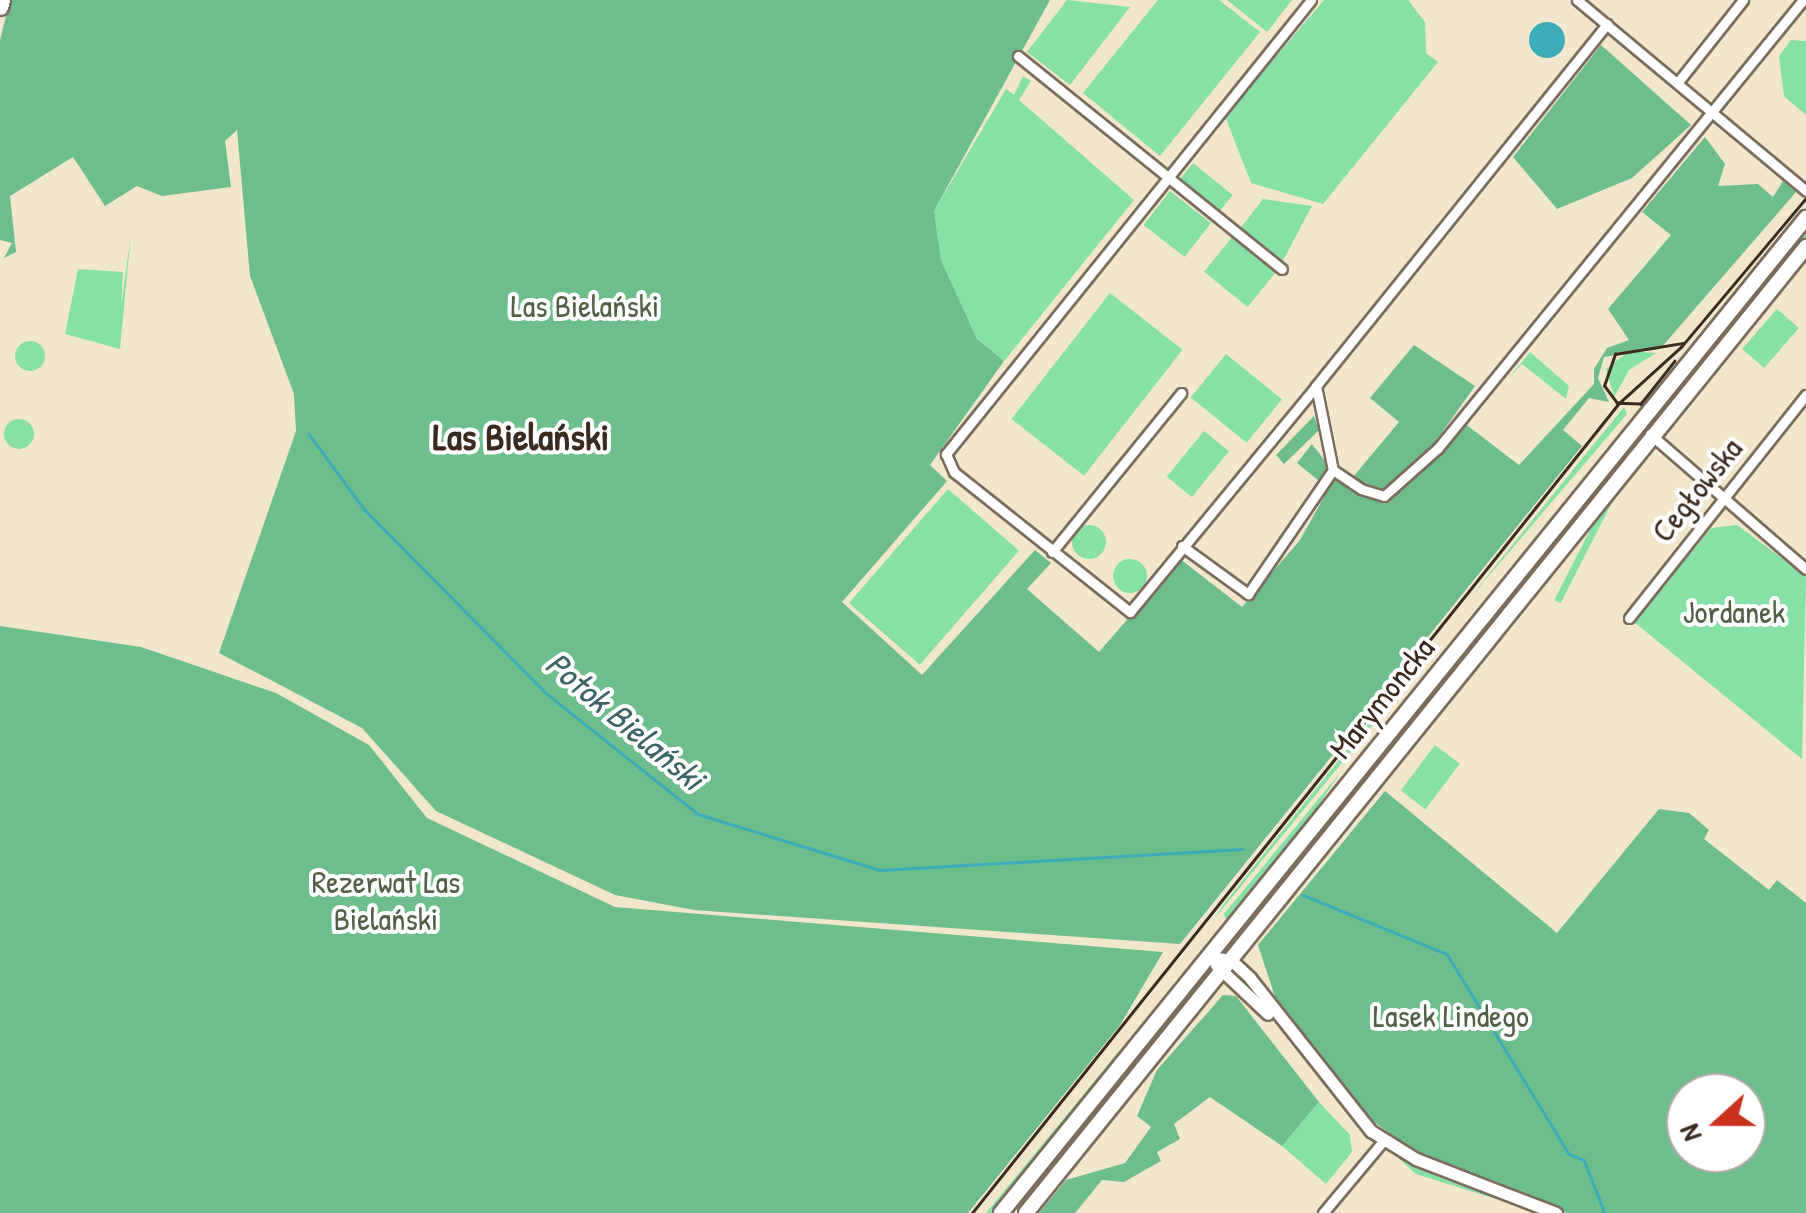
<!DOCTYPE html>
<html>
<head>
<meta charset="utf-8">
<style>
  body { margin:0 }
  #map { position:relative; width:1806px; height:1213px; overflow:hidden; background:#f1e7cd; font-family:"Patrick Hand",sans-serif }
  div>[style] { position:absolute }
  .green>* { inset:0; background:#87e0a5; transform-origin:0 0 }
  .round { border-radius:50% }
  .forest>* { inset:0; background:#6dbe8a }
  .water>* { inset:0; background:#3cacb9 }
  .stream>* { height:2.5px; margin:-1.25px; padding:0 1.25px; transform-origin:1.25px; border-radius:1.25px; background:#3cacb9 }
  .roads { filter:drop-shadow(2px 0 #7b6c5b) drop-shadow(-2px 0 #7b6c5b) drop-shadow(0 2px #7b6c5b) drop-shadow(0 -2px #7b6c5b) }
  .minor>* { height:9px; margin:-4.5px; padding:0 4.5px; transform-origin:4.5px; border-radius:4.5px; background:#fff }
  .tertiary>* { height:11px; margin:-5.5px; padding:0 5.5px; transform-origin:5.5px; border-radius:5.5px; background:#fff }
  .secondary>* { height:14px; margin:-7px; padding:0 7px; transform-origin:7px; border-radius:7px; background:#fff }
  .trunk>* { height:15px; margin:-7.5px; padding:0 7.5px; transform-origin:7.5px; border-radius:7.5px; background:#fff }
  .tram>* { height:2.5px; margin:-1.25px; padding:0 1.25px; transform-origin:1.25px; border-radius:1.25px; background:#3b2a1e }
  span { translate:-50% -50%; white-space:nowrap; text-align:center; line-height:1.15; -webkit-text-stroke:8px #fff; paint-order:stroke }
  .park-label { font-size:32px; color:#526146 }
  .street-label { font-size:32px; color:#3b2a1e }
  .water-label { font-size:35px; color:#3b6464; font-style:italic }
  .quarter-label { font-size:38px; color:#3b2a1e; font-weight:700 }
  .north { position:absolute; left:1666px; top:1073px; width:100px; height:100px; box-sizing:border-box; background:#fff; border:2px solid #b1aaa5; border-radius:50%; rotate:249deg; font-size:28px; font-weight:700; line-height:40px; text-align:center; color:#3b2a1e }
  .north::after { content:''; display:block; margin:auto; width:35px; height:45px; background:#c8321e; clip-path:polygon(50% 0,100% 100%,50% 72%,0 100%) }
</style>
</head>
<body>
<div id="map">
  <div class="green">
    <i style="clip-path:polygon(1067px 0,1130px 7px,1070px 85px,1027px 52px)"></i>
    <i style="clip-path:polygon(1158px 0,1219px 0,1260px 32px,1160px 156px,1083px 93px)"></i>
    <i style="clip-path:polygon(1227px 0,1292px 0,1267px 32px)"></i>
    <i style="clip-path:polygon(1324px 0,1408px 0,1425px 22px,1426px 53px,1438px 62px,1323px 204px,1251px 183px,1225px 116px)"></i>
    <i style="clip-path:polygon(1791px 40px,1806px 41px,1806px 115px,1784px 96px,1779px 56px)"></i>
    <i style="clip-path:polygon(1023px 76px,1031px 81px,1019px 100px,1134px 200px,1004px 361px,977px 339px,941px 260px,934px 211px,1006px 89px,1014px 95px)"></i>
    <i style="left:1193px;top:163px;width:51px;height:22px;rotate:39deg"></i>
    <i style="left:1170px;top:191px;width:52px;height:43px;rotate:38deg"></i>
    <i style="clip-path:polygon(1263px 199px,1312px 206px,1281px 264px,1239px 230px)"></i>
    <i style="clip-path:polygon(1806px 225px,1806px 239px,1661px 421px,1653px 415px)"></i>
    <i style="clip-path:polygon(131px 233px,120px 349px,65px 334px,78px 269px,123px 272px,121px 308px)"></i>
    <i style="left:1233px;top:236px;width:56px;height:46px;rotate:39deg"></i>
    <i style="left:1110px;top:293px;width:92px;height:160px;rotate:38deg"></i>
    <i style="left:1777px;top:309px;width:29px;height:53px;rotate:41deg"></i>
    <i class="round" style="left:15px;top:341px;width:30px;height:30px"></i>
    <i style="clip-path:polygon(1629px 351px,1656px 353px,1629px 370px,1614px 397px,1606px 369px)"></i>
    <i style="clip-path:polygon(1530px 352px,1569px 386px,1566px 399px,1522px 364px,1508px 379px)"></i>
    <i style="left:1226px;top:354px;width:72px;height:56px;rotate:39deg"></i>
    <i style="clip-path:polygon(1624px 407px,1627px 414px,1468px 600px,1577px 465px)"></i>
    <i class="round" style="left:4px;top:419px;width:30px;height:30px"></i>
    <i style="left:1204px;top:431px;width:32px;height:59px;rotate:39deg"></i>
    <i style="left:1637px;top:438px;width:7px;height:182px;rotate:27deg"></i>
    <i style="left:948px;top:489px;width:94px;height:151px;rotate:41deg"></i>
    <i style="clip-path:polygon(1737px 525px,1806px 576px,1802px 759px,1634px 622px,1711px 528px)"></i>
    <i class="round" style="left:1072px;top:525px;width:34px;height:34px"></i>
    <i class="round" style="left:1113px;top:559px;width:34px;height:34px"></i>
    <i style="clip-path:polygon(1399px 685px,1403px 688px,1215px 918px,1223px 905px)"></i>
    <i style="left:1435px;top:745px;width:31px;height:57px;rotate:37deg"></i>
    <i style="clip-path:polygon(1340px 773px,1288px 851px,1227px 924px,1224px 914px)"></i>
    <i style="clip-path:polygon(1367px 778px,1243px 937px,1236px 932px,1357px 782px)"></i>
    <i style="clip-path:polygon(1199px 980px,1204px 985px,1071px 1143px,1069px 1140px)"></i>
    <i style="clip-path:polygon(1142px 1027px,995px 1213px,986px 1213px,1120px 1050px)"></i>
    <i style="clip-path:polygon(1319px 1102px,1350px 1135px,1352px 1152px,1326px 1184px,1282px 1146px)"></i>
    <i style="clip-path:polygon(1396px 1156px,1442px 1178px,1540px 1213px,1416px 1174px)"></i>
  </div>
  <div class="forest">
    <i style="clip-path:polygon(10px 0,1050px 0,934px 211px,941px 260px,977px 339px,1004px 361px,930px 465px,947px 481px,842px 602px,922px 675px,1035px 550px,1051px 563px,1027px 589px,1099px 652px,1180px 559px,1242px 607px,1300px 540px,1335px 477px,1383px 501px,1464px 423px,1519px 465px,1594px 384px,1594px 369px,1607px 348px,1629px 340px,1608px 309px,1671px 235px,1642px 212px,1705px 137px,1725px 164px,1718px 186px,1758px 184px,1773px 197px,1783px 181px,1796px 192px,1660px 349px,1604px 357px,1598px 378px,1609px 402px,1589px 398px,1563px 430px,1582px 446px,1180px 944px,694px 910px,615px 895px,436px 811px,362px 728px,219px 653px,296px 431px,294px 394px,250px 276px,237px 130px,225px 141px,231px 187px,162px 196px,137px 186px,105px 206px,73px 157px,10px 196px,16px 252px,4px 258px,12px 243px,0 240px,0 40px)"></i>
    <i style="clip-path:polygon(1601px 45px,1691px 125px,1632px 178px,1557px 209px,1513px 157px)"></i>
    <i style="clip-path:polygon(1414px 345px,1475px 386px,1431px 448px,1383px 491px,1372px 489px,1353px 477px,1399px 422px,1370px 398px)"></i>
    <i style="clip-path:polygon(1314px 416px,1319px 430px,1284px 464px,1276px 455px)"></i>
    <i style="clip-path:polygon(1312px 444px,1329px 466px,1319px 481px,1297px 463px)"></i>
    <i style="clip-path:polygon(0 626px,141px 647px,276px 693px,369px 745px,427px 818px,615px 907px,1163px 952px,1120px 1025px,968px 1213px,0 1213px)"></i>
    <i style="clip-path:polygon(evenodd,1385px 791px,1557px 933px,1659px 809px,1689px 813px,1709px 830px,1704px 839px,1769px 890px,1777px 880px,1806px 903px,1806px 1213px,1566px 1213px,1417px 1153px,1355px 1108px,1281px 1015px,1258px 945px,1385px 791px,1686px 1093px,1746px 1093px,1746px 1153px,1686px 1153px,1686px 1093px)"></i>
    <i style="clip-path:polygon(1223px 995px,1236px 996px,1319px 1102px,1282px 1146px,1210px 1097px,1174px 1124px,1180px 1139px,1157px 1152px,1161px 1161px,1124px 1182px,1102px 1180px,1075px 1213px,1039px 1213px,1066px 1180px,1125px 1163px,1151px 1127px,1137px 1116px,1157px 1070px)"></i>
  </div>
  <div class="water">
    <i class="round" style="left:1529px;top:22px;width:36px;height:36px"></i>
  </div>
  <div class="stream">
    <i style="left:309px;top:434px;width:93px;rotate:53.7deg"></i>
    <i style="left:364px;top:509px;width:259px;rotate:45.3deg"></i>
    <i style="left:546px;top:693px;width:194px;rotate:38.5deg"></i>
    <i style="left:698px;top:814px;width:190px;rotate:17.1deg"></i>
    <i style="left:880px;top:870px;width:363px;rotate:-3.3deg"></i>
    <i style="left:1303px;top:895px;width:156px;rotate:22.3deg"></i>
    <i style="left:1447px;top:954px;width:234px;rotate:58.6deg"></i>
    <i style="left:1569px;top:1154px;width:16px;rotate:22deg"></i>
    <i style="left:1584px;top:1160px;width:57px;rotate:68.4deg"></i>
  </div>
  <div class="roads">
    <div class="minor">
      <i style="left:1311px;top:0;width:583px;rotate:128.8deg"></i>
      <i style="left:946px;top:454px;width:20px;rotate:66deg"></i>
      <i style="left:954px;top:472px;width:225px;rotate:38.5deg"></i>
      <i style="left:1130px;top:612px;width:293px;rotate:-50.5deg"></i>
      <i style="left:1577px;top:0;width:298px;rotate:39.8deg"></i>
      <i style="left:1607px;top:24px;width:464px;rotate:128.8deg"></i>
      <i style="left:1316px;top:386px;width:86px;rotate:78.6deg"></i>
      <i style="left:1333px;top:470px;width:34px;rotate:34deg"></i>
      <i style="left:1361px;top:489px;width:24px;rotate:17deg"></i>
      <i style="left:1384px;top:496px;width:72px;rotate:-41.6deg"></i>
      <i style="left:1438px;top:448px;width:578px;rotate:-50.83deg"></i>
      <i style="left:1018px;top:56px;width:339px;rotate:38.9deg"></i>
      <i style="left:1678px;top:82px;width:105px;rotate:-51.6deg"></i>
      <i style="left:1650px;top:434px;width:206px;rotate:40.9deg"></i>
      <i style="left:1182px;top:546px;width:82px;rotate:36deg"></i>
      <i style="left:1248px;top:594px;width:150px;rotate:-55.6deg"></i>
      <i style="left:1052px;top:552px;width:205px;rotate:-50.9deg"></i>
      <i style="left:1629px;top:618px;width:285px;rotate:-51.6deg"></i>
      <i style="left:1323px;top:1213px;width:95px;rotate:-50.1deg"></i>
    </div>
    <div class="tertiary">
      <i style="left:1208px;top:957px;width:23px;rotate:7deg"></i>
      <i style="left:1231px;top:960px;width:26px;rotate:43deg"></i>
      <i style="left:1250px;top:978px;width:195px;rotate:51.7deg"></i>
      <i style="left:1371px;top:1131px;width:53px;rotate:31.9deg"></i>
      <i style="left:1416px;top:1159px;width:150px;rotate:21.1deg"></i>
      <i style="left:1216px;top:965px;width:71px;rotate:43.3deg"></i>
    </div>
    <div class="secondary">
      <i style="left:1001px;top:1213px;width:1280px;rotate:-51.03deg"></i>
      <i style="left:1026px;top:1213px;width:1242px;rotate:-51.08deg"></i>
    </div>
    <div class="trunk">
      <i style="left:0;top:7px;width:7px;rotate:-74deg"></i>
    </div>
  </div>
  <div class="tram">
    <i style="left:1675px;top:361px;width:55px;rotate:128.3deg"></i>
    <i style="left:1641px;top:404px;width:24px;rotate:-178deg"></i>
    <i style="left:1617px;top:403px;width:21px;rotate:-127deg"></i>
    <i style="left:1604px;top:386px;width:34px;rotate:-71deg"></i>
    <i style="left:1615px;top:354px;width:69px;rotate:-9.2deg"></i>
    <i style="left:972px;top:1213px;width:1037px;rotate:-51.38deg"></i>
    <i style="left:1619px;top:403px;width:84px;rotate:-42.1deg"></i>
    <i style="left:1681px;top:347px;width:194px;rotate:-50deg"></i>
  </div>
  <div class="park-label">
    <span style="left:585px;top:306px">Las Bielański</span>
    <span style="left:1734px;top:612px">Jordanek</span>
    <span style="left:386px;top:901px">Rezerwat Las<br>Bielański</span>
    <span style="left:1451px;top:1016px">Lasek Lindego</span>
  </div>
  <div class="street-label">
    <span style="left:1697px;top:490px;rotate:-51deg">Cegłowska</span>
    <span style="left:1382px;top:698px;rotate:-51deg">Marymoncka</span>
  </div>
  <div class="water-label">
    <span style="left:625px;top:721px;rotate:40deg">Potok Bielański</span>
  </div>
  <div class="quarter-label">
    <span style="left:521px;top:437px">Las Bielański</span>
  </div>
  <div class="north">N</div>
</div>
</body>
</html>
